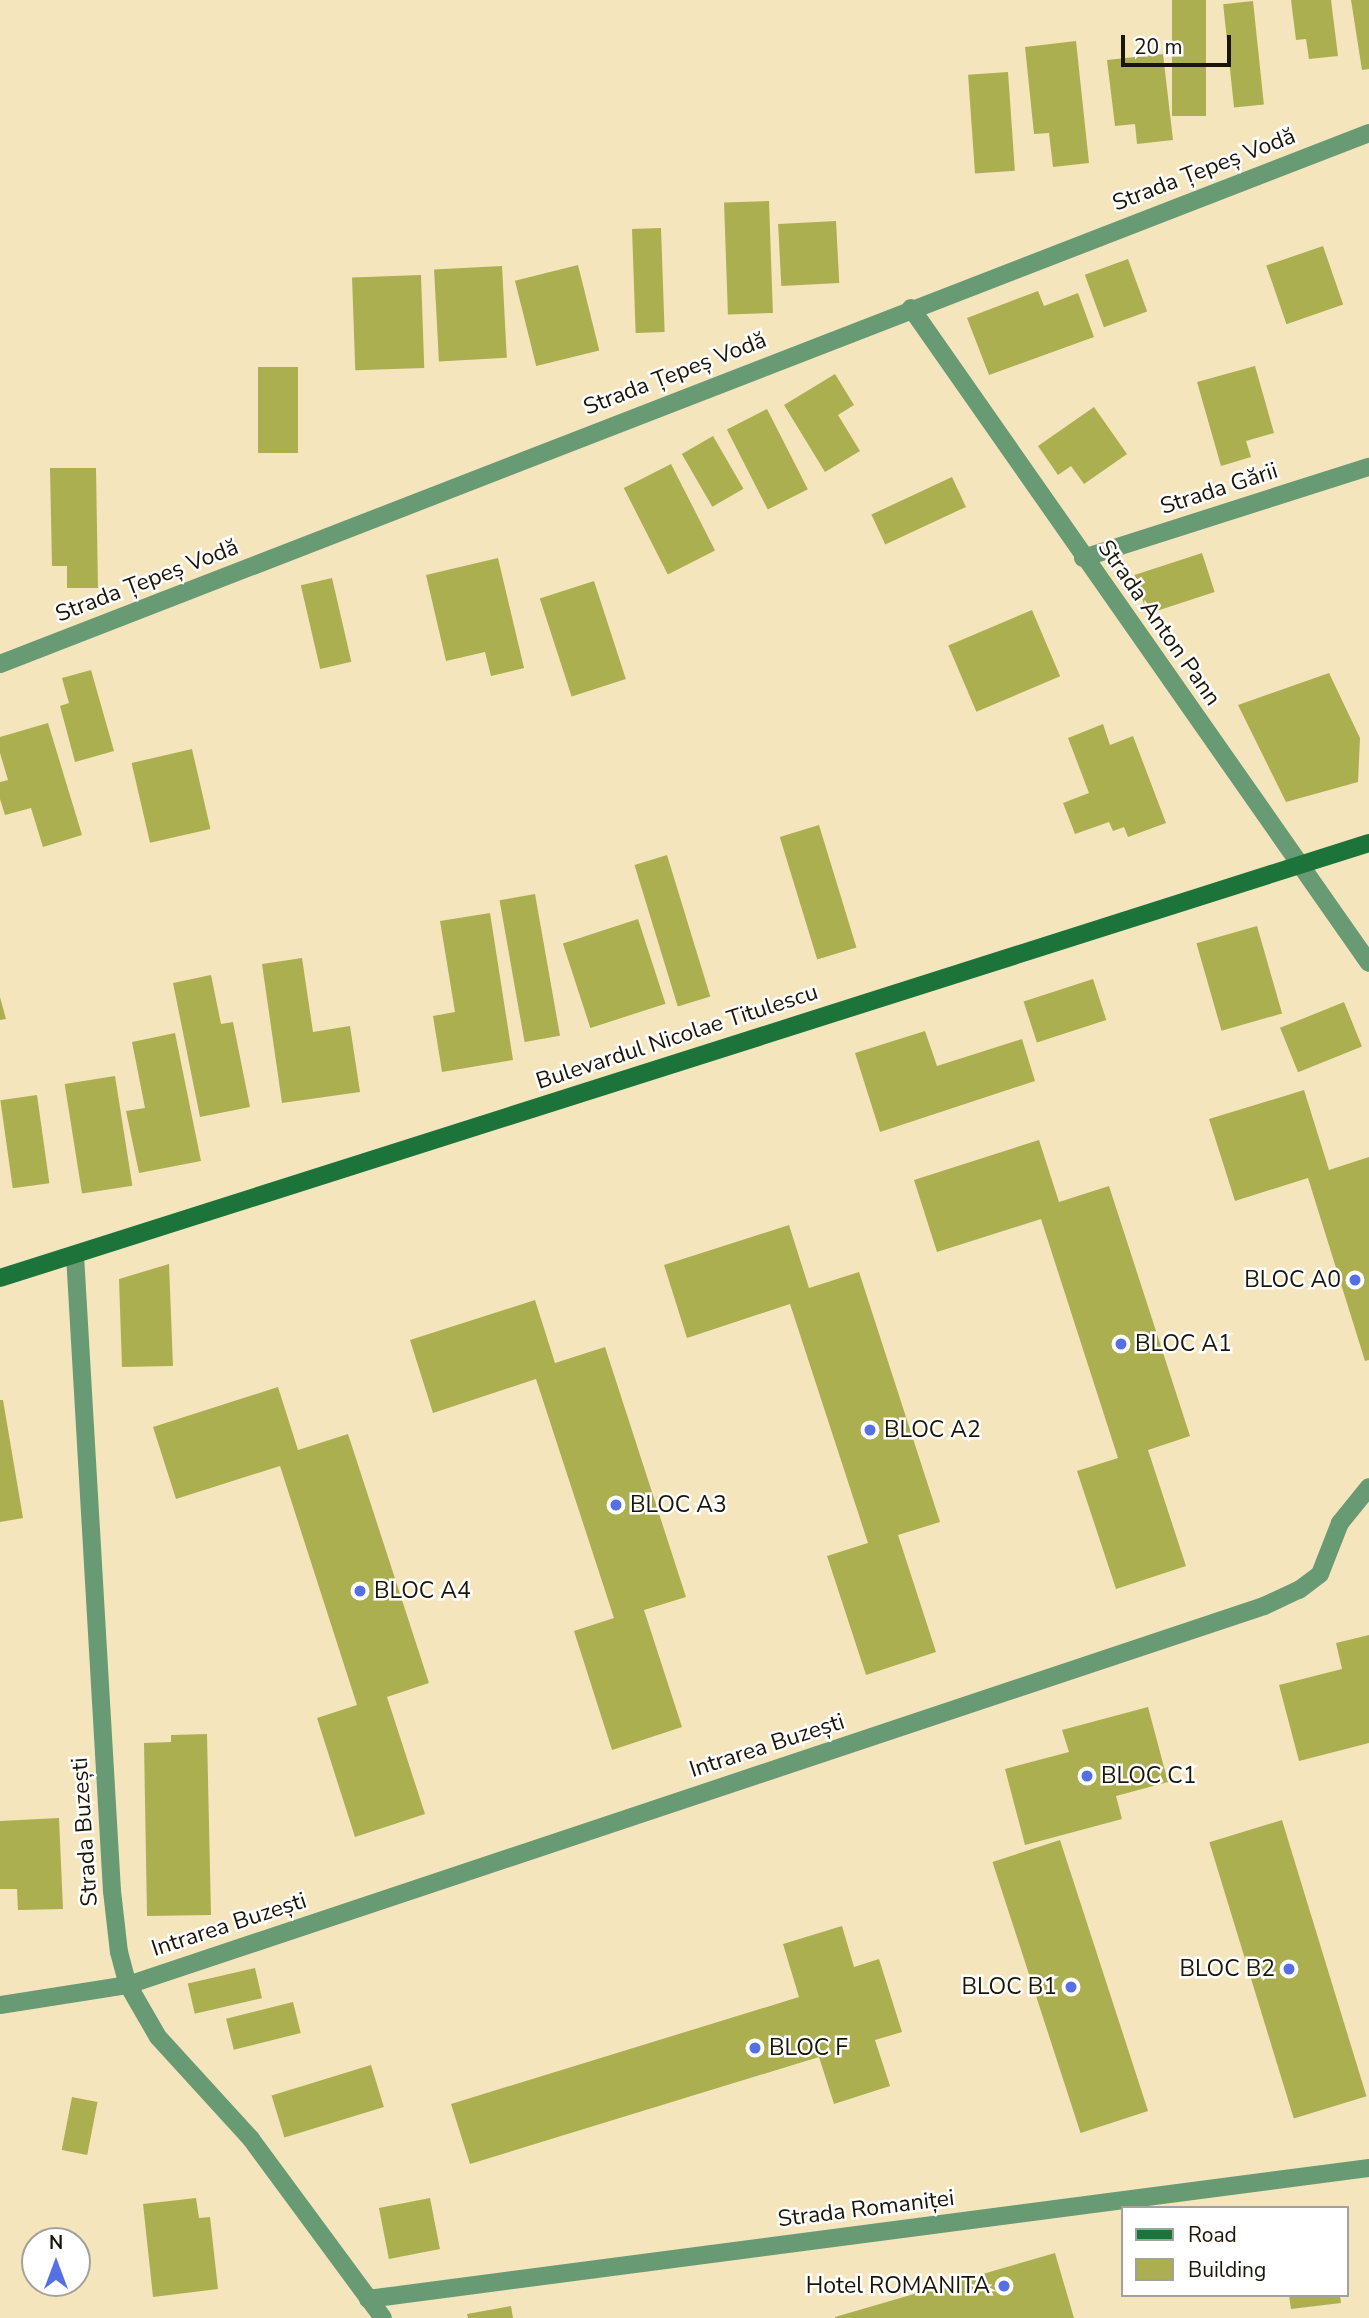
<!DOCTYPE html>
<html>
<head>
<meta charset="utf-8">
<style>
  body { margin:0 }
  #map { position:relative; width:1369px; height:2318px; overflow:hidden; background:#f4e5bd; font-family:"Nunito Sans",sans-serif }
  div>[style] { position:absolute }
  .building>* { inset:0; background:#acaf50; transform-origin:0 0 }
  .street>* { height:18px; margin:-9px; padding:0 9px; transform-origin:9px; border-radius:9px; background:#689a73 }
  .secondary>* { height:18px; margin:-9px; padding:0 9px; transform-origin:9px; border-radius:9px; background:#1c743b }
  .dots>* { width:19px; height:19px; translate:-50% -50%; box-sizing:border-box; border:4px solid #fff; border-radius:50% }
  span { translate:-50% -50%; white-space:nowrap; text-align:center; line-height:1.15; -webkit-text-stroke:5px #fff; paint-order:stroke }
  .street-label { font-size:23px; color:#1a1506 }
  .poi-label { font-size:23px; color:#1a1506 }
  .right { translate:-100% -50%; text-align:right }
  .left { translate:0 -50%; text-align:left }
  .legend { position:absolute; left:1121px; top:2206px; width:228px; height:91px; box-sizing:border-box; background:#fff; border:2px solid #a3a19b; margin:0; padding:9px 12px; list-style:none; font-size:21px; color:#1a1506 }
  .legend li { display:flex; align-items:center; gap:14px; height:35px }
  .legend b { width:35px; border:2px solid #a3a19b }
  .north { position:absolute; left:21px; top:2227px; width:70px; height:70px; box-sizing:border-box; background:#fff; border:2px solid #a3a19b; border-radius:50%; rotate:0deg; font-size:19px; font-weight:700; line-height:28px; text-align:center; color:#1a1506 }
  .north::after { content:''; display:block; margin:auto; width:24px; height:32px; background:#556fe5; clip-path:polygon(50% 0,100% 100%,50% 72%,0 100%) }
  .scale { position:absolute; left:1121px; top:35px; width:110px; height:32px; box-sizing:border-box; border:4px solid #1a1506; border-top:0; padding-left:9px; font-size:21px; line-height:24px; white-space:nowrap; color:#1a1506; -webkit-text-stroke:5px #fff; paint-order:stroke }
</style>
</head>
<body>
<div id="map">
  <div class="building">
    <i style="left:1172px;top:0;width:34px;height:116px"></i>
    <i style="clip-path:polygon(1291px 0,1331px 0,1338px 56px,1309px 59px,1306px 39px,1296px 40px)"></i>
    <i style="clip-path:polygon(1351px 0,1369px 0,1369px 69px,1362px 70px)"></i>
    <i style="left:1253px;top:1px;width:104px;height:30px;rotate:84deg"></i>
    <i style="clip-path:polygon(1076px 41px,1089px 163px,1053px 167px,1049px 133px,1034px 134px,1025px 47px)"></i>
    <i style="clip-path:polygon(1163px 54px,1173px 140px,1137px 144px,1135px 124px,1115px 126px,1107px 60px)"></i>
    <i style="left:1008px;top:72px;width:99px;height:40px;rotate:86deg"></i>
    <i style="left:769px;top:201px;width:112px;height:45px;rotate:88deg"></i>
    <i style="left:836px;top:221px;width:62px;height:58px;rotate:87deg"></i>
    <i style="left:661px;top:228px;width:104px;height:29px;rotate:88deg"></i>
    <i style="left:1323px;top:246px;width:62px;height:60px;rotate:71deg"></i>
    <i style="left:1128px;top:259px;width:56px;height:46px;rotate:70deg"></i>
    <i style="left:578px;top:265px;width:88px;height:65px;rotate:76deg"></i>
    <i style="left:502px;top:266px;width:92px;height:68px;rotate:87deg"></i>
    <i style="left:421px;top:275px;width:93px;height:69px;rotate:88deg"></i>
    <i style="clip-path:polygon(1038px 291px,1044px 306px,1078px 293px,1094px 337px,989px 375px,967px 318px)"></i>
    <i style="clip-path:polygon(1255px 366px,1274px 433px,1246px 441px,1251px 457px,1221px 466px,1197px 382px)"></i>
    <i style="left:258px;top:367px;width:40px;height:86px"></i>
    <i style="clip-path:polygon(835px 374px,854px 405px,838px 415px,860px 451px,825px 472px,784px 405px)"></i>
    <i style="clip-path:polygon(1094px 407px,1127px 454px,1084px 484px,1071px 466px,1058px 475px,1038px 446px)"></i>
    <i style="left:767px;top:409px;width:90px;height:45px;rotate:63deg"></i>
    <i style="left:713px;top:436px;width:61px;height:36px;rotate:60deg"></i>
    <i style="left:671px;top:464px;width:97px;height:53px;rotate:63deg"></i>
    <i style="clip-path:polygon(50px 468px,96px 468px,98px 588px,67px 588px,67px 566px,52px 566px)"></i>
    <i style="left:952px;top:477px;width:33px;height:89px;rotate:65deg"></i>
    <i style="left:1202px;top:553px;width:41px;height:71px;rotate:72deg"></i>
    <i style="clip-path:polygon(498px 558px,524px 668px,491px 676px,485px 652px,446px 661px,426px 575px)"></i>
    <i style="left:332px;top:578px;width:86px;height:32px;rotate:77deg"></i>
    <i style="left:594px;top:581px;width:103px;height:57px;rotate:72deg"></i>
    <i style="left:1032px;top:610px;width:72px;height:91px;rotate:67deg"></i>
    <i style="clip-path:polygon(91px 670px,114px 751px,75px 762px,60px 706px,69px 703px,62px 678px)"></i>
    <i style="clip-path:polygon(1329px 673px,1360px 738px,1358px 782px,1286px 802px,1238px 705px)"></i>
    <i style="clip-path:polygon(48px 723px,82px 835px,43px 847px,31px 808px,5px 815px,0 799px,0 782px,8px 780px,0 753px,0 737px)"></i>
    <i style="clip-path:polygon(1103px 724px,1110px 745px,1133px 736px,1166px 823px,1128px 837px,1124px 827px,1113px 831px,1109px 822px,1075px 834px,1063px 803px,1089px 793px,1068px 738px)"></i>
    <i style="left:192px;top:749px;width:82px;height:62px;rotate:77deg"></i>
    <i style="left:819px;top:825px;width:128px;height:41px;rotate:73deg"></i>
    <i style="left:667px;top:855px;width:148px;height:34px;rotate:73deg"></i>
    <i style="left:535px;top:894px;width:144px;height:36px;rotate:80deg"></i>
    <i style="clip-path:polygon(490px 913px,513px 1060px,442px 1072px,433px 1016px,455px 1012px,440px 921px)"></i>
    <i style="left:638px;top:919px;width:89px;height:79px;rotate:72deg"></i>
    <i style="left:1257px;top:926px;width:91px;height:63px;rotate:74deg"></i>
    <i style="clip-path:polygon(302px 958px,313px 1032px,350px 1026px,360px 1092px,282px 1103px,262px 964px)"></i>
    <i style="clip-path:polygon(211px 975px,221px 1024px,233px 1022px,250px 1107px,200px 1117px,173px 983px)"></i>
    <i style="left:1093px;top:979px;width:43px;height:73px;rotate:72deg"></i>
    <i style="clip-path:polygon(0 997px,6px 1019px,0 1020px)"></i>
    <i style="left:1344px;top:1002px;width:48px;height:69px;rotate:68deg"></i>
    <i style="clip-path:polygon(925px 1031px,937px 1066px,1022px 1039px,1035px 1081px,880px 1132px,855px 1053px)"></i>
    <i style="clip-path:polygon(175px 1033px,201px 1161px,139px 1173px,126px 1111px,145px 1108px,132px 1042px)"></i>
    <i style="left:115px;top:1076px;width:111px;height:51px;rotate:81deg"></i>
    <i style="clip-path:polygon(1304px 1090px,1329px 1170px,1369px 1157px,1369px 1360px,1365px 1361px,1308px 1178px,1235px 1201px,1209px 1119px)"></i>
    <i style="left:37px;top:1095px;width:89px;height:37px;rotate:82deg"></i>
    <i style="clip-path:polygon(1039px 1140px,1059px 1202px,1109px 1186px,1190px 1436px,1148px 1450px,1186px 1566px,1116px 1589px,1077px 1471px,1118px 1458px,1041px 1219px,937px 1252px,914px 1180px)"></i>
    <i style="clip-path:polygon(789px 1225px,809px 1288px,859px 1272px,940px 1522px,898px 1535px,936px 1652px,866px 1675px,827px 1556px,868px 1543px,790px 1304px,687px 1338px,664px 1265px)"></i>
    <i style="clip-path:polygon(169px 1264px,173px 1366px,122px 1367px,119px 1279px)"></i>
    <i style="clip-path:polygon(535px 1300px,555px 1363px,605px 1347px,686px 1597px,644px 1610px,682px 1727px,612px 1750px,574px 1631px,614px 1618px,536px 1379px,433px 1413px,410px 1340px)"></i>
    <i style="clip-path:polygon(278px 1387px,298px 1450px,348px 1434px,429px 1683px,387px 1697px,425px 1814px,355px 1837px,317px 1718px,357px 1705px,280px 1466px,176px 1499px,153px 1427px)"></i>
    <i style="clip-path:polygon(0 1400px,3px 1400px,23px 1518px,0 1522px)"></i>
    <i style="clip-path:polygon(1369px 1635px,1369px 1743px,1299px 1761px,1279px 1685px,1342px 1669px,1336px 1643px)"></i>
    <i style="clip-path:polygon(1148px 1707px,1168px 1782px,1116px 1796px,1122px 1819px,1025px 1845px,1005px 1769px,1069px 1752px,1062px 1730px)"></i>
    <i style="clip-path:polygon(207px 1734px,211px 1915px,147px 1916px,144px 1743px,171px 1742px,171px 1735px)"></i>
    <i style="clip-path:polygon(59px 1818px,63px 1909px,18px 1910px,17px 1889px,0 1889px,0 1821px)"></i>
    <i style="left:1282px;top:1820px;width:289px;height:76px;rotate:73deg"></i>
    <i style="left:1060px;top:1840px;width:285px;height:71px;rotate:72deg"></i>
    <i style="clip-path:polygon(842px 1926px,854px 1967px,879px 1959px,902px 2032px,875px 2040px,890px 2086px,834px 2104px,819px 2057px,470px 2164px,451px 2104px,799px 1997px,783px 1944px)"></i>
    <i style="left:255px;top:1968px;width:31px;height:69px;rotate:77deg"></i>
    <i style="left:293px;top:2002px;width:32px;height:69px;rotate:76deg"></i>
    <i style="left:371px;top:2065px;width:44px;height:104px;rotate:73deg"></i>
    <i style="left:72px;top:2097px;width:26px;height:54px;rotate:11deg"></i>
    <i style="clip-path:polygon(196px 2198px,199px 2218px,210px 2217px,218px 2289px,153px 2297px,143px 2204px)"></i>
    <i style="left:430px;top:2198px;width:52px;height:52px;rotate:79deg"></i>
    <i style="clip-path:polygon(1055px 2253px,1074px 2318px,835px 2318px,835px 2317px)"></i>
    <i style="clip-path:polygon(1289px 2295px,1340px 2295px,1341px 2303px,1291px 2309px)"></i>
    <i style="clip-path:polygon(511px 2306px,513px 2318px,468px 2318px,467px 2314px)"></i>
  </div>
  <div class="street">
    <i style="left:911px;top:308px;width:799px;rotate:55.04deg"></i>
    <i style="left:1083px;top:558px;width:300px;rotate:-17.7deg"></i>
    <i style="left:0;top:664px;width:1468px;rotate:-21.2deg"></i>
    <i style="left:75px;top:1255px;width:637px;rotate:86.67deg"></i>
    <i style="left:112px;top:1891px;width:61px;rotate:83.5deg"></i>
    <i style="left:119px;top:1952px;width:34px;rotate:75deg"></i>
    <i style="left:128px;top:1985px;width:60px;rotate:60deg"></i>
    <i style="left:158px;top:2037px;width:138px;rotate:47.6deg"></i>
    <i style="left:251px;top:2139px;width:222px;rotate:53.6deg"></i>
    <i style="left:0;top:2005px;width:130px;rotate:-8.9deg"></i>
    <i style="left:128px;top:1985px;width:1198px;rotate:-18.45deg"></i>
    <i style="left:1264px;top:1606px;width:38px;rotate:-25deg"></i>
    <i style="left:1299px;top:1590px;width:26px;rotate:-37deg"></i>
    <i style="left:1320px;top:1574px;width:55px;rotate:-68.6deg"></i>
    <i style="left:1340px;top:1523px;width:46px;rotate:-51.1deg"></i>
    <i style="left:368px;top:2299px;width:1010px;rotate:-7.46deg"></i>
  </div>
  <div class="secondary">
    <i style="left:0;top:1278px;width:1436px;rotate:-17.63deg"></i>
  </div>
  <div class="dots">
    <i style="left:1355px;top:1280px;background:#556fe5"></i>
    <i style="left:1121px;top:1344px;background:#556fe5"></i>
    <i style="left:870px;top:1430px;background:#556fe5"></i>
    <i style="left:616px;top:1505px;background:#556fe5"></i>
    <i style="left:360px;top:1591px;background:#556fe5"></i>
    <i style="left:1087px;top:1776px;background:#556fe5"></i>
    <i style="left:1289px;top:1969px;background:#556fe5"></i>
    <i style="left:1071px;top:1987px;background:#556fe5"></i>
    <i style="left:755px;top:2048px;background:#556fe5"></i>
    <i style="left:1004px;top:2286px;background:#556fe5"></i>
  </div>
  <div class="street-label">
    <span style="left:1204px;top:170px;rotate:-21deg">Strada Țepeș Vodă</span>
    <span style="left:675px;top:374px;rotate:-21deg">Strada Țepeș Vodă</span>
    <span style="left:1219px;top:489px;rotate:-18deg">Strada Gării</span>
    <span style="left:147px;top:581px;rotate:-21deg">Strada Țepeș Vodă</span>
    <span style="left:1159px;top:623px;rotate:55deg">Strada Anton Pann</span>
    <span style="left:677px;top:1037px;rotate:-18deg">Bulevardul Nicolae Titulescu</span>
    <span style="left:767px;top:1746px;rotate:-18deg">Intrarea Buzești</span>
    <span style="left:85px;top:1832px;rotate:-94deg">Strada Buzești</span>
    <span style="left:229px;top:1925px;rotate:-18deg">Intrarea Buzești</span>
    <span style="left:866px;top:2209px;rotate:-7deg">Strada Romaniței</span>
  </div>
  <div class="poi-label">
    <span class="right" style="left:1341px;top:1280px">BLOC A0</span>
    <span class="left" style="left:1135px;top:1344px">BLOC A1</span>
    <span class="left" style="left:884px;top:1430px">BLOC A2</span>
    <span class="left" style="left:630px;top:1505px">BLOC A3</span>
    <span class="left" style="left:374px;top:1591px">BLOC A4</span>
    <span class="left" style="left:1101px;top:1776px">BLOC C1</span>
    <span class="right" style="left:1275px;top:1969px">BLOC B2</span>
    <span class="right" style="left:1057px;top:1987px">BLOC B1</span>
    <span class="left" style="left:769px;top:2048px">BLOC F</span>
    <span class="right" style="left:990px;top:2286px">Hotel ROMANITA</span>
  </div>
  <ul class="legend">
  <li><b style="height:9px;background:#1c743b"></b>Road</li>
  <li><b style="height:19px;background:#acaf50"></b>Building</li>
  </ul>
  <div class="north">N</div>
  <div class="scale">20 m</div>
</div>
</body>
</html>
